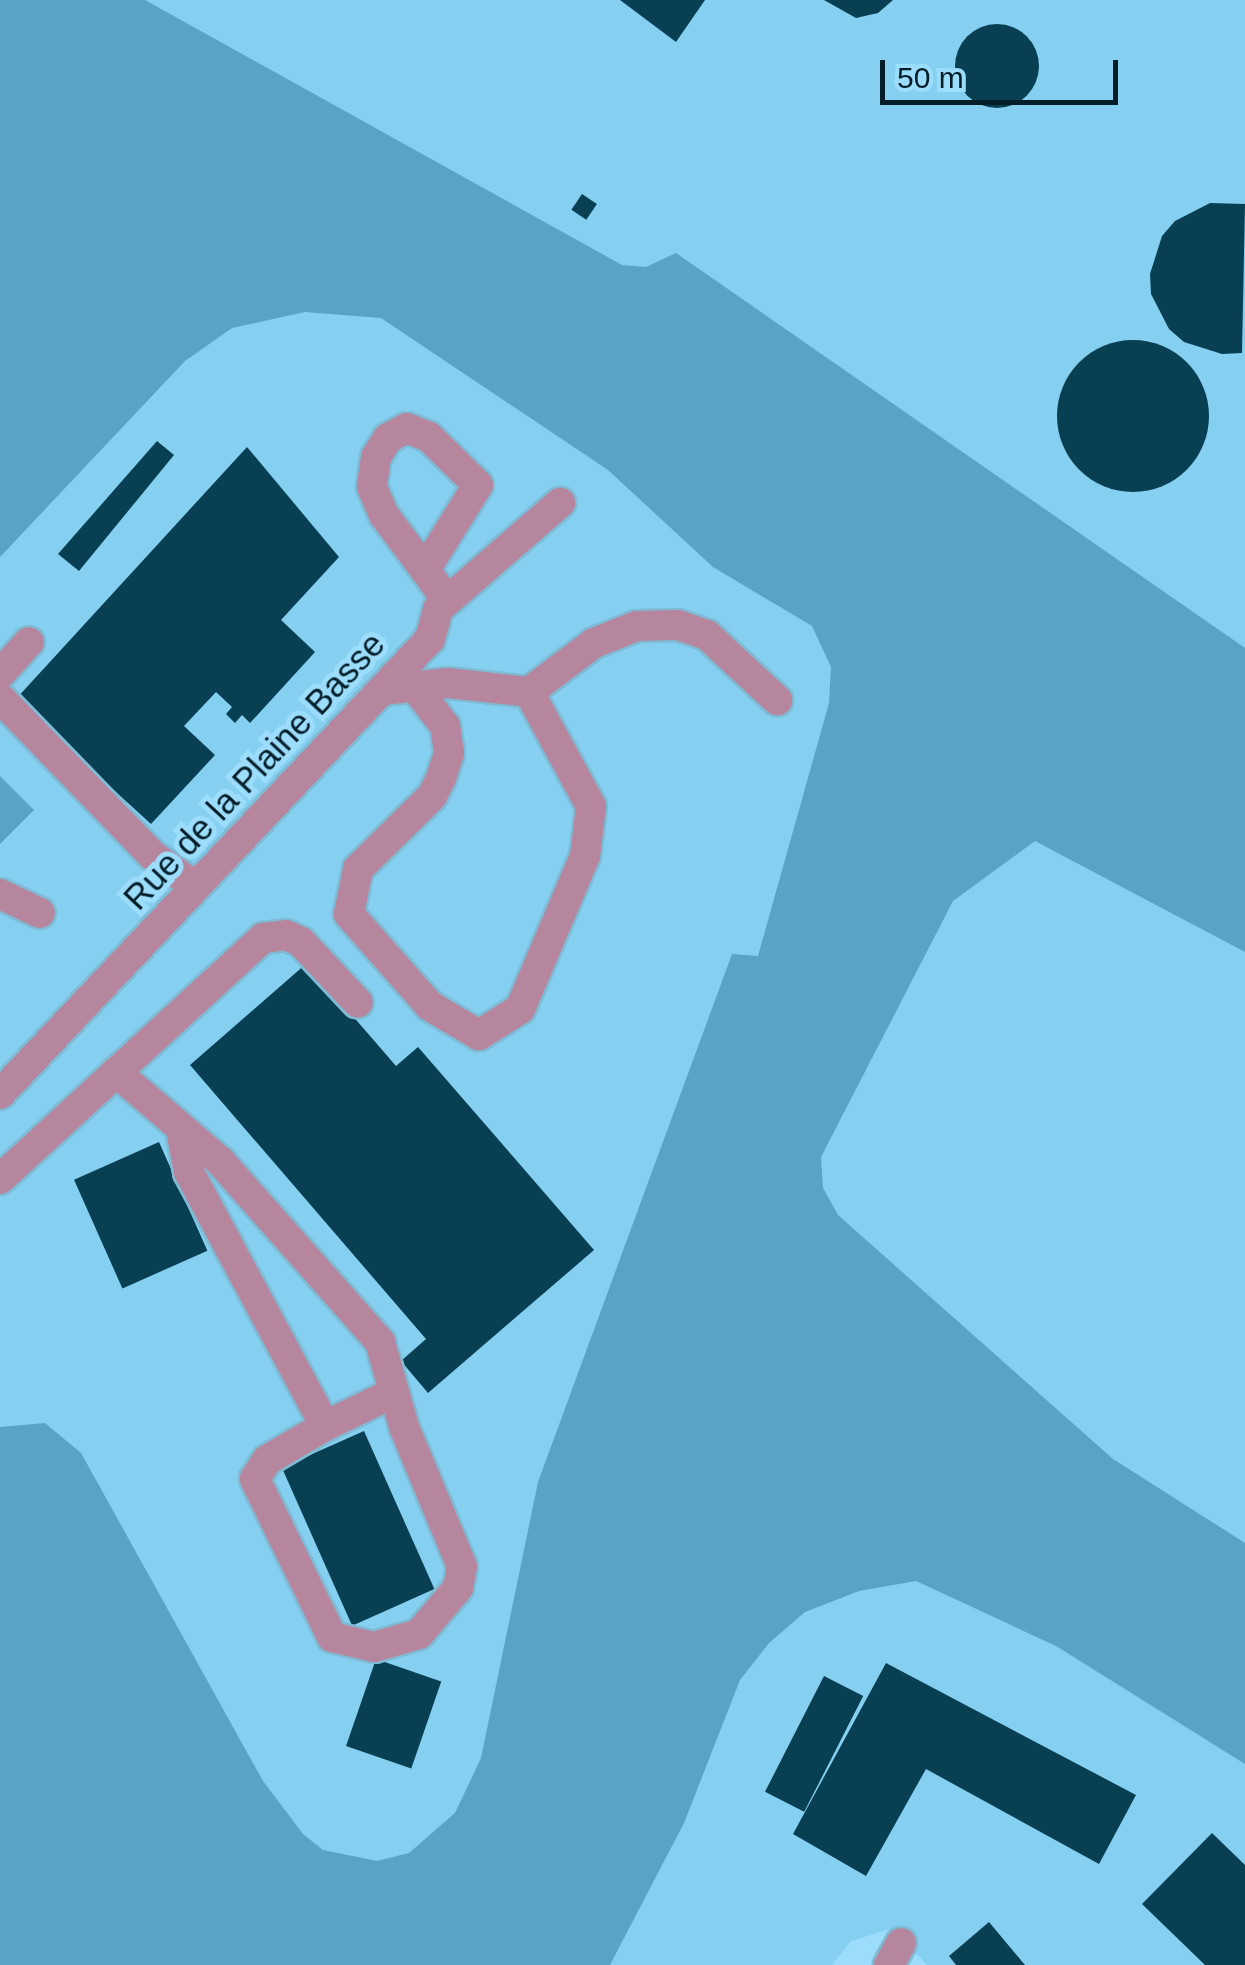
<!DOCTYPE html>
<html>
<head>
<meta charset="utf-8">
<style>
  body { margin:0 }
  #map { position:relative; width:1245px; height:1965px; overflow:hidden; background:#9cddfb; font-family:Helvetica,sans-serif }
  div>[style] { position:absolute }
  .built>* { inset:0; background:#85cff0 }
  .water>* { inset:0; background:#59a4c4 }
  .building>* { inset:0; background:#093f52; transform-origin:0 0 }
  .round { border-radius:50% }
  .roads { filter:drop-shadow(2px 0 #80bbd5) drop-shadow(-2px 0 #80bbd5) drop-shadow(0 2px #80bbd5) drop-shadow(0 -2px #80bbd5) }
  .minor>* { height:30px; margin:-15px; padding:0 15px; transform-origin:15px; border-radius:15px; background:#b6869e }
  span { translate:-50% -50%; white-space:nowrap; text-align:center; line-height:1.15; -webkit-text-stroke:10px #9cddfb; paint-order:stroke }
  .street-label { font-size:35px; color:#031e29 }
  .scale { position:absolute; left:880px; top:60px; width:238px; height:45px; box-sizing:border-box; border:5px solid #031e29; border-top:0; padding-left:12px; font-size:30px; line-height:35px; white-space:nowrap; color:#031e29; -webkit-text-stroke:8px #9cddfb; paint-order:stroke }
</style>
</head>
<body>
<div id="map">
  <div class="built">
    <i style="clip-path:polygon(0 0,1245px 0,1245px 1965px,927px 1965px,893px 1928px,851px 1941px,832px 1965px,0 1965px)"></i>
  </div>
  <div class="water">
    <i style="clip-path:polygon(0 0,145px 0,622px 265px,646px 267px,676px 253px,1245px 648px,1245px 952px,1035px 841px,953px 901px,821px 1157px,823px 1188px,838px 1215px,1113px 1459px,1245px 1543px,1245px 1764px,1056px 1646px,916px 1581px,859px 1591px,805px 1612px,769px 1643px,740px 1680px,684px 1823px,610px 1965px,0 1965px,0 1427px,45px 1423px,81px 1453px,263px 1781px,303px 1834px,323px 1850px,377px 1861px,409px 1853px,455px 1813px,481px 1758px,538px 1482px,732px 954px,758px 956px,829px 703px,831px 667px,812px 626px,713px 567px,608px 470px,381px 318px,305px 312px,232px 328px,185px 361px,0 557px)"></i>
    <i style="clip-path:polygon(0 776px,34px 810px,0 844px)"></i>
  </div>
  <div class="building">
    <i style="clip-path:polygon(620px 0,705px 0,676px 42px)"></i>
    <i style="clip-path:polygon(824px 0,893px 0,878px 13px,856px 18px)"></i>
    <i class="round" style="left:955px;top:24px;width:84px;height:84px"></i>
    <i style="left:582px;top:194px;width:18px;height:19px;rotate:34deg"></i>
    <i style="clip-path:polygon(1210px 203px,1245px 204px,1242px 353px,1222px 354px,1184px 342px,1169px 329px,1151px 294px,1150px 274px,1162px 236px,1175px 221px)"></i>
    <i class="round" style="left:1057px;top:340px;width:152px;height:152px"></i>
    <i style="clip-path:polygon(157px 441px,174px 455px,79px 571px,58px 554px)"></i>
    <i style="clip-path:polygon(247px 447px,339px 557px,281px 620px,315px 652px,250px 723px,242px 715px,235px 723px,226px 714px,232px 707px,216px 692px,184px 726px,215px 755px,151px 824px,15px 700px)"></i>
    <i style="clip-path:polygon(307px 963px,396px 1066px,418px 1047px,594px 1250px,428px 1393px,401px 1361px,426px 1339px,190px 1065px)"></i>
    <i style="left:159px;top:1142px;width:119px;height:93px;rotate:66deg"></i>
    <i style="left:364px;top:1431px;width:173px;height:90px;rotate:66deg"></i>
    <i style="left:376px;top:1659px;width:69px;height:92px;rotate:19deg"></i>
    <i style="clip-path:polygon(886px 1663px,1136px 1795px,1099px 1864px,926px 1769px,866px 1876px,793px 1834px)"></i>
    <i style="left:824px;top:1676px;width:44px;height:130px;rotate:27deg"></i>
    <i style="clip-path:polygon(1212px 1833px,1245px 1865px,1245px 1965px,1205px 1965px,1142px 1904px)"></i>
    <i style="clip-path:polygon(989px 1922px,1025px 1965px,956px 1965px,949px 1956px)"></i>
  </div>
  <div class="roads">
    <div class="minor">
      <i style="left:425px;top:570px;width:100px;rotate:-58.1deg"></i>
      <i style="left:478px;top:485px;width:69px;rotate:-135.6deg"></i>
      <i style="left:429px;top:437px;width:24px;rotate:-158deg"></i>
      <i style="left:407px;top:428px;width:21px;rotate:152deg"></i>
      <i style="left:388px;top:438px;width:22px;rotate:122deg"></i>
      <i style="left:376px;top:457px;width:30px;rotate:98deg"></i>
      <i style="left:372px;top:487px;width:30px;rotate:67deg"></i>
      <i style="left:384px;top:515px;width:69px;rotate:53.3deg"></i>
      <i style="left:425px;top:570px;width:37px;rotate:54deg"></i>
      <i style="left:0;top:674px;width:43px;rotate:-47.8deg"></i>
      <i style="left:382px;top:690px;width:66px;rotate:-6.1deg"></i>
      <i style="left:448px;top:683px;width:81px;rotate:6.3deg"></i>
      <i style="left:529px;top:692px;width:130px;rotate:61.5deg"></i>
      <i style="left:591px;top:806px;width:50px;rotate:96.8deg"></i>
      <i style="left:585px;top:856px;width:166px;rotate:113deg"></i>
      <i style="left:520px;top:1009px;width:49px;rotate:147.6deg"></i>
      <i style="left:479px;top:1035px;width:57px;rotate:-149.4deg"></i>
      <i style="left:430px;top:1006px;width:123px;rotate:-131.4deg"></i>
      <i style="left:349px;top:914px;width:46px;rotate:-78.7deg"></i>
      <i style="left:358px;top:869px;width:104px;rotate:-44.6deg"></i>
      <i style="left:432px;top:796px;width:20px;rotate:-63deg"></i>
      <i style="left:441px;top:778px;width:26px;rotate:-72deg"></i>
      <i style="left:449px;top:753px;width:27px;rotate:-98deg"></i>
      <i style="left:445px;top:726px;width:49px;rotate:-127.6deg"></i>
      <i style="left:529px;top:692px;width:81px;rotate:-37deg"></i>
      <i style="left:594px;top:643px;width:46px;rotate:-21.6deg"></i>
      <i style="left:637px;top:626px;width:41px;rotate:-1.4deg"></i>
      <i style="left:678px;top:625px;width:31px;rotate:19deg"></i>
      <i style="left:707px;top:635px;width:96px;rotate:42.9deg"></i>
      <i style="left:0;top:698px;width:219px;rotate:45.9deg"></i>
      <i style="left:152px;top:855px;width:54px;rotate:36deg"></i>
      <i style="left:0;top:894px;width:44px;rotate:25.4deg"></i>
      <i style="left:116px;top:1072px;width:137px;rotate:40.6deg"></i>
      <i style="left:220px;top:1161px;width:242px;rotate:48.5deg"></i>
      <i style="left:380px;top:1342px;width:88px;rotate:74.2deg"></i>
      <i style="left:404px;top:1427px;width:151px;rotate:67.4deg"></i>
      <i style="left:462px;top:1566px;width:22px;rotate:100deg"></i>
      <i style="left:458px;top:1588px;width:60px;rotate:130.3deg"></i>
      <i style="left:419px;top:1634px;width:47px;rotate:163.9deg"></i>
      <i style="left:374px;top:1647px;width:43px;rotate:-166.6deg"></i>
      <i style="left:332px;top:1637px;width:176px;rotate:-116deg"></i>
      <i style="left:255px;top:1479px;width:22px;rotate:-58deg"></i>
      <i style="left:267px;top:1460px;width:67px;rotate:-30.4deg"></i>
      <i style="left:0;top:1094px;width:626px;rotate:-46.62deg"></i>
      <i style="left:430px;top:639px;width:31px;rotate:-75deg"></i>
      <i style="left:438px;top:609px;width:162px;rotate:-41deg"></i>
      <i style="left:181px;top:1130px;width:43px;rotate:79.2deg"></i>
      <i style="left:189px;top:1172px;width:288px;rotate:61.8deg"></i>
      <i style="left:325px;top:1426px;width:76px;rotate:-25.9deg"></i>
      <i style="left:0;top:1179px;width:357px;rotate:-42.5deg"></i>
      <i style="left:263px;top:938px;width:23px;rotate:-7deg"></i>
      <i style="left:286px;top:935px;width:17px;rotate:25deg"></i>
      <i style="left:301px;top:942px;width:83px;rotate:46.9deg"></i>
      <i style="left:889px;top:1965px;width:25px;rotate:-61deg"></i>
    </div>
  </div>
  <div class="street-label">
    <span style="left:254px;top:771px;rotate:-47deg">Rue de la Plaine Basse</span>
  </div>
  <div class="scale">50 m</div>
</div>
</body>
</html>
